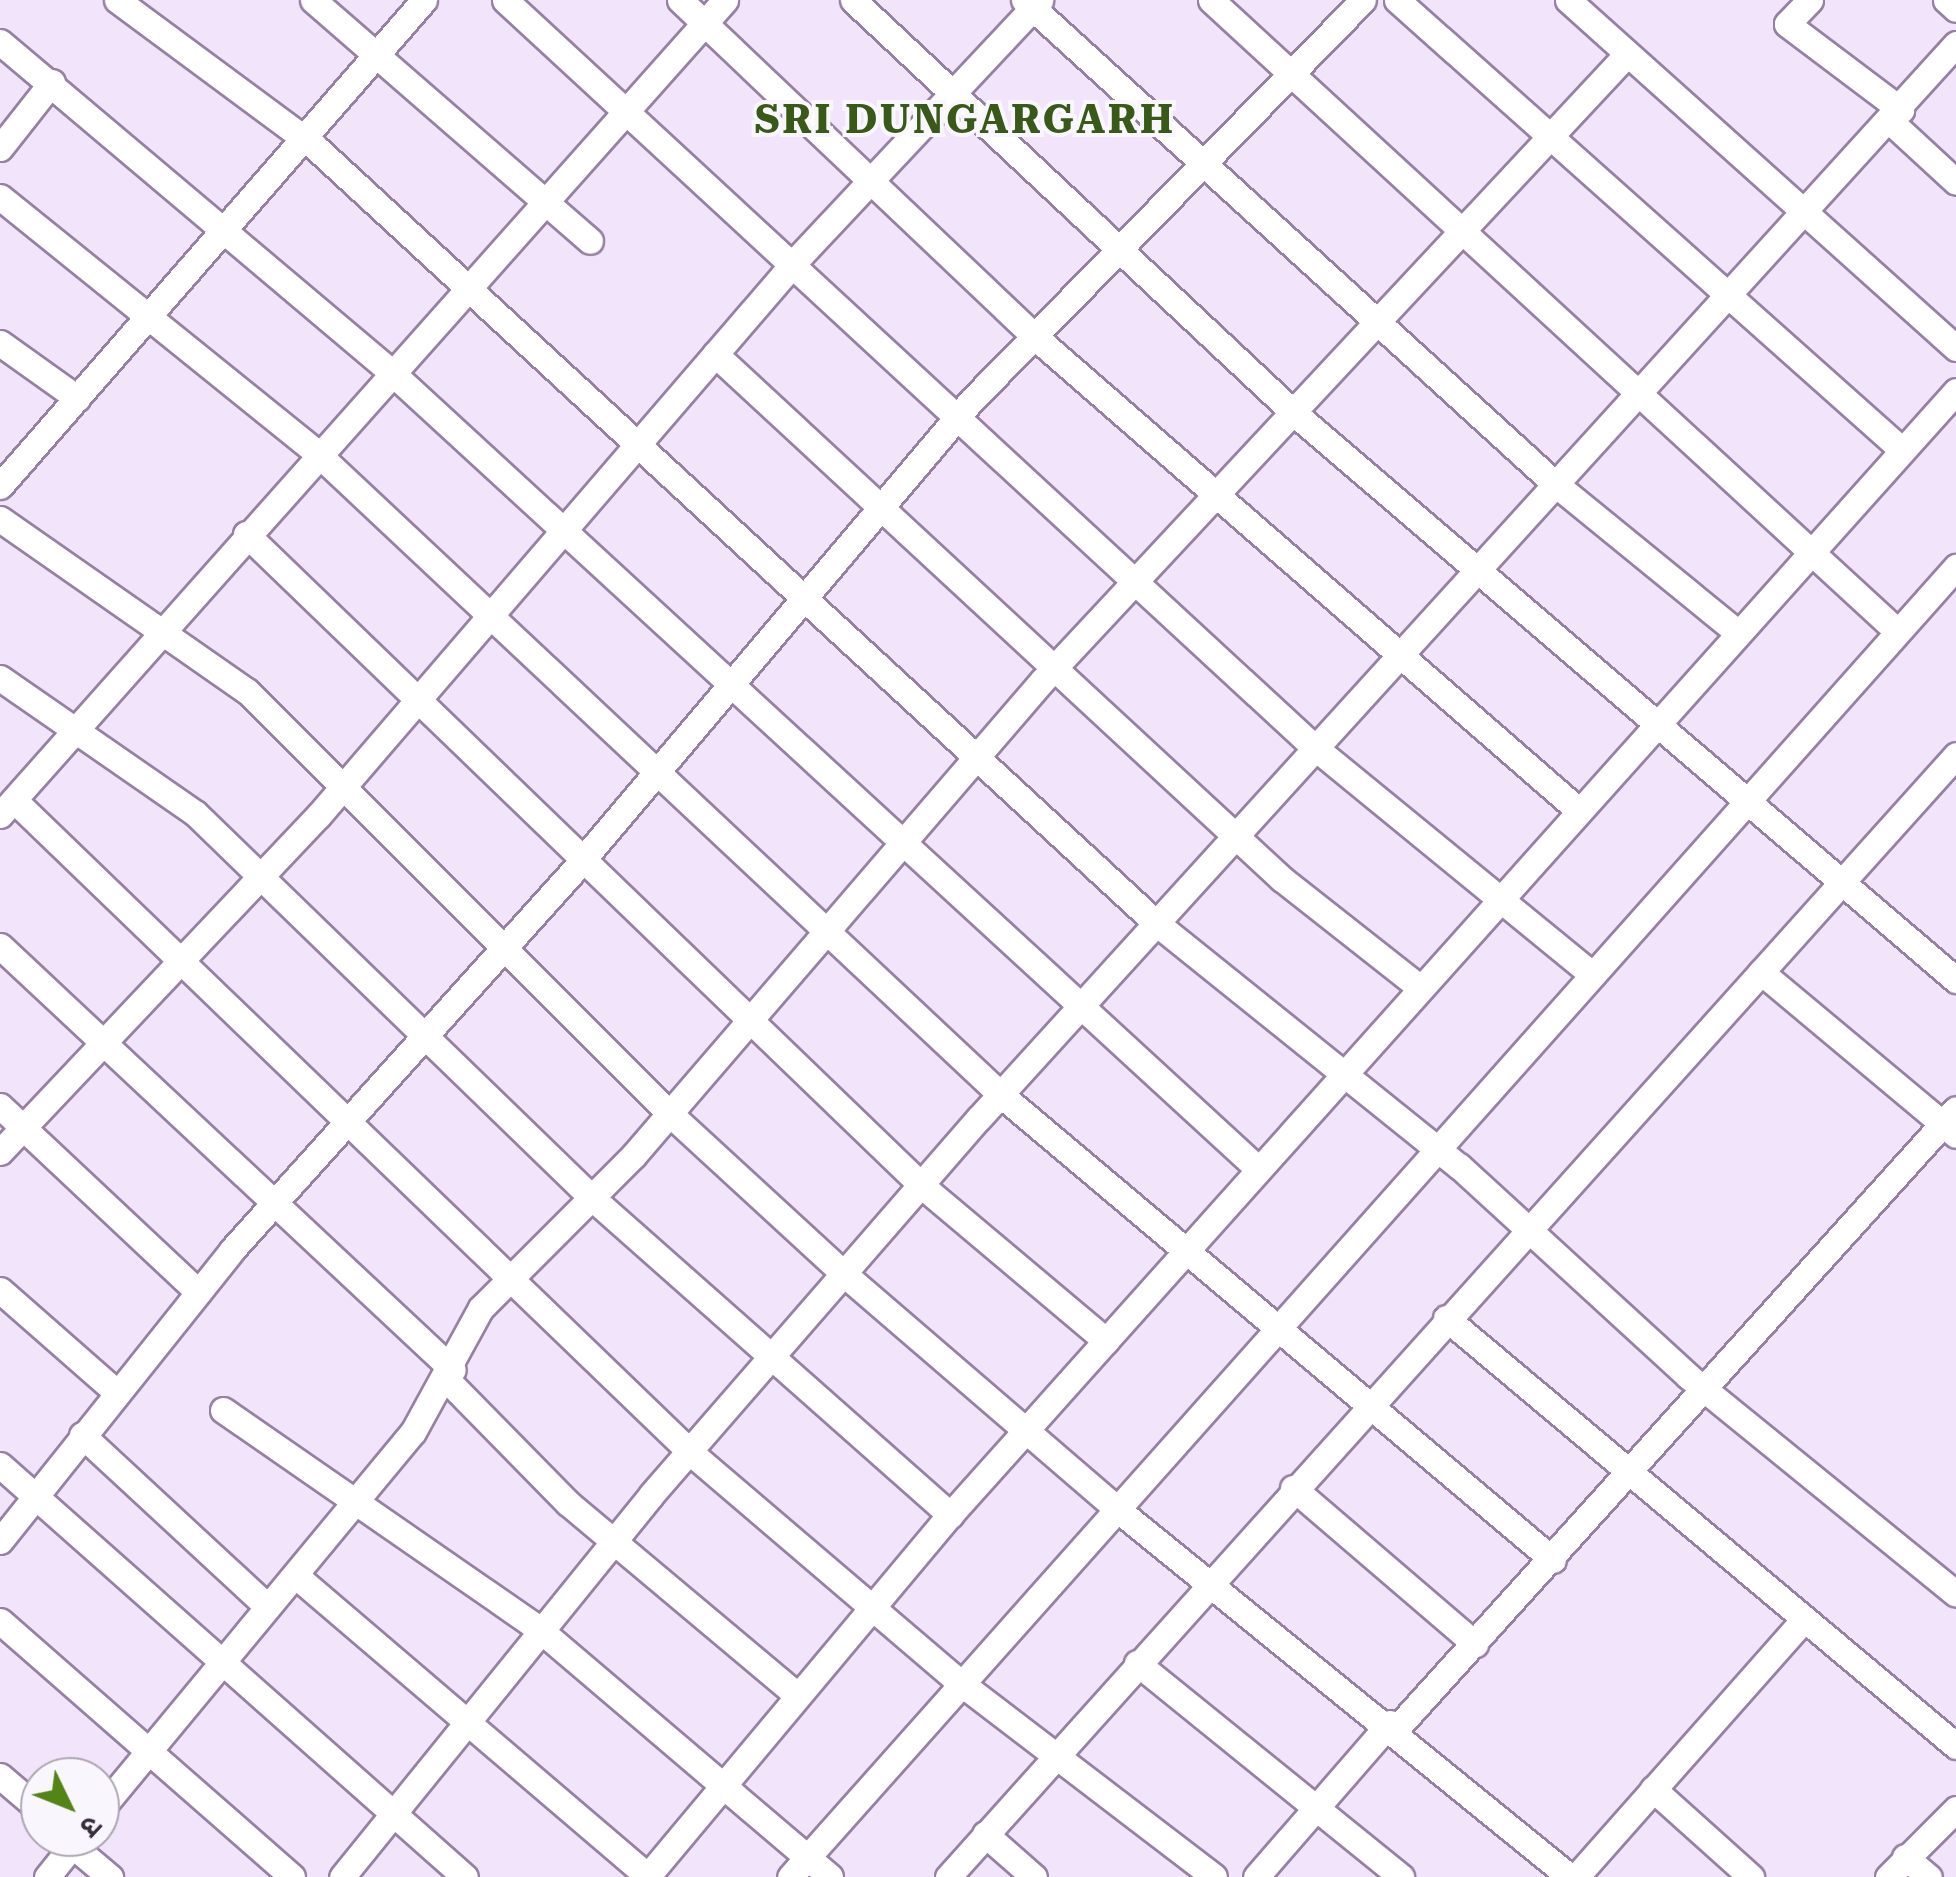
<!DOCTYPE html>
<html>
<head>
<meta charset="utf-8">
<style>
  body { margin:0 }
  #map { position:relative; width:1956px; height:1877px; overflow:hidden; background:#f2e5fb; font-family:"Roboto Serif","Noto Sans Devanagari",serif }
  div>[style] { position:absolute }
  .roads { filter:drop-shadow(2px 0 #9681a3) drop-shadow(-2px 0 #9681a3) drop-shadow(0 2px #9681a3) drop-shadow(0 -2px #9681a3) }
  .minor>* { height:25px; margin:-12.5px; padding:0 12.5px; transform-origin:12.5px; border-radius:12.5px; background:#fff }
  span { translate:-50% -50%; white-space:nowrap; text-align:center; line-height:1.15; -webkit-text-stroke:8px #faf6fd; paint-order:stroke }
  .district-label { font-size:40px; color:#385917; font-weight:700; letter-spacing:2.5px }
  .north { position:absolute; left:20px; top:1757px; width:100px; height:100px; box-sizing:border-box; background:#faf6fd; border:2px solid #aca6b0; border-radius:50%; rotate:133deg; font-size:28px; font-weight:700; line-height:40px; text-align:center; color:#372f3d }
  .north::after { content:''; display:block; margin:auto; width:35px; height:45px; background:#528418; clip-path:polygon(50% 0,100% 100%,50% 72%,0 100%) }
</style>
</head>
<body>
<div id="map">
  <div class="roads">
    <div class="minor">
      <i style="left:117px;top:0;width:245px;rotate:36.5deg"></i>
      <i style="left:314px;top:146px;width:1144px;rotate:42.7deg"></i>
      <i style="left:1155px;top:922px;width:390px;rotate:38.8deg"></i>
      <i style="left:1459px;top:1166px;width:311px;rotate:42.5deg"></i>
      <i style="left:1688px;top:1376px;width:345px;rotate:39.1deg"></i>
      <i style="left:313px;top:0;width:367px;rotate:41deg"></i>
      <i style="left:505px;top:0;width:1100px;rotate:42.72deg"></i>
      <i style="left:1313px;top:746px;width:357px;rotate:39.3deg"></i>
      <i style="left:680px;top:0;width:488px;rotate:43.5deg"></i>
      <i style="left:1034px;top:336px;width:720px;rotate:41.06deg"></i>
      <i style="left:853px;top:0;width:604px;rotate:43.12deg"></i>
      <i style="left:1294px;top:413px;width:872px;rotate:40.58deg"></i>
      <i style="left:1024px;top:0;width:716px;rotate:42.34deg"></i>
      <i style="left:1553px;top:482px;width:236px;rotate:39.2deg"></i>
      <i style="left:1211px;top:0;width:932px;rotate:42.61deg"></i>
      <i style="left:1397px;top:0;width:675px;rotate:41.7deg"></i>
      <i style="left:1568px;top:0;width:521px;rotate:41.89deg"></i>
      <i style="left:1810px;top:0;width:33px;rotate:134deg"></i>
      <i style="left:1787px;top:24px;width:143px;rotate:37deg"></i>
      <i style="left:1946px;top:0;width:13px;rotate:42deg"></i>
      <i style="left:0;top:42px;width:509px;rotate:40.14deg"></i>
      <i style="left:389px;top:370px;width:1179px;rotate:42.59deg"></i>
      <i style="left:1891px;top:122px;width:88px;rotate:42.7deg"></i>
      <i style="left:0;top:148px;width:84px;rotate:-51.8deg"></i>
      <i style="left:0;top:197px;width:407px;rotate:38.9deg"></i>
      <i style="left:317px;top:453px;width:937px;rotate:43.18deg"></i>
      <i style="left:1000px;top:1094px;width:723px;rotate:40.12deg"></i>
      <i style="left:0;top:343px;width:95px;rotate:35.5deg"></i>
      <i style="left:715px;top:354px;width:773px;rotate:42.8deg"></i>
      <i style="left:1282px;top:879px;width:173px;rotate:38.2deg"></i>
      <i style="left:0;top:486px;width:645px;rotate:-48.9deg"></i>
      <i style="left:0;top:519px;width:301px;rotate:34.9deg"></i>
      <i style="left:247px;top:691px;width:597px;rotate:45deg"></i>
      <i style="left:669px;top:1113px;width:238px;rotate:42.6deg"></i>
      <i style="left:844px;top:1274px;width:360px;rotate:40.7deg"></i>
      <i style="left:1117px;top:1509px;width:584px;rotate:39.09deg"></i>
      <i style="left:246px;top:534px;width:938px;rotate:43.96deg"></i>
      <i style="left:921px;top:1185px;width:242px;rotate:40.1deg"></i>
      <i style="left:0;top:678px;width:237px;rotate:34.7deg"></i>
      <i style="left:195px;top:813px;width:552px;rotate:44.12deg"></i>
      <i style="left:591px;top:1197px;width:480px;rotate:41.5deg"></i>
      <i style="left:14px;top:800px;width:939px;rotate:43.96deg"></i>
      <i style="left:690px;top:1452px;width:358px;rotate:40.5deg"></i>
      <i style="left:962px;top:1684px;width:317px;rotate:37.4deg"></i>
      <i style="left:0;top:815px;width:1091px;rotate:-48.34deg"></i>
      <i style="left:0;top:946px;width:620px;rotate:43.11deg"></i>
      <i style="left:1761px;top:972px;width:254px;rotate:39.9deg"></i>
      <i style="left:0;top:1106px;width:272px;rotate:43.2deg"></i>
      <i style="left:0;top:1152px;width:463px;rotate:-46.6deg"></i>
      <i style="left:318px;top:816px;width:736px;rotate:-49.3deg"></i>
      <i style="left:798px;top:258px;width:354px;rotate:-46.8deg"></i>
      <i style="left:0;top:1290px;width:153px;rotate:41.3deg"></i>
      <i style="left:1446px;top:1318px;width:666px;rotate:40deg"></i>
      <i style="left:448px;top:1381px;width:171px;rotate:45.5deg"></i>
      <i style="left:568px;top:1503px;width:297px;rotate:40deg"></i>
      <i style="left:223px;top:1410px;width:384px;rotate:34.7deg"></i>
      <i style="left:539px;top:1629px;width:382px;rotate:40.4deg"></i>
      <i style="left:82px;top:1435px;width:253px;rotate:42.8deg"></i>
      <i style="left:0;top:1465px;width:621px;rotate:41.54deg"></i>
      <i style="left:1293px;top:1488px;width:240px;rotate:40.6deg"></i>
      <i style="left:0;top:1541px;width:372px;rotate:-51.4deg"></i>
      <i style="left:232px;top:1250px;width:511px;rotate:-48.01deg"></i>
      <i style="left:574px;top:870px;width:613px;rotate:-49.76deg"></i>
      <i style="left:970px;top:402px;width:562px;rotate:-45.65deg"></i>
      <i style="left:295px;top:1575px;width:464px;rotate:40.5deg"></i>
      <i style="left:0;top:1621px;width:388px;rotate:41.2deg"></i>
      <i style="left:1137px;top:1663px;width:340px;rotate:39deg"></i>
      <i style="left:1396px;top:1729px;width:835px;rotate:-47.91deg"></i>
      <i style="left:0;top:1776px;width:52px;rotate:40.4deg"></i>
      <i style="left:1653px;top:1789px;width:132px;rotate:41.9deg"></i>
      <i style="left:100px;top:1810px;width:491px;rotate:-50.4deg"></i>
      <i style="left:413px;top:1432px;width:141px;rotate:-61.3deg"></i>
      <i style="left:481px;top:1308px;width:215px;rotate:-45deg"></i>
      <i style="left:633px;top:1156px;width:627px;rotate:-49.27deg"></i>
      <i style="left:1042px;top:681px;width:858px;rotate:-46.98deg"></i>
      <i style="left:985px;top:1834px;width:65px;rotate:41.3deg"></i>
      <i style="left:72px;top:1845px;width:50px;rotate:40.1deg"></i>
      <i style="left:1905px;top:1857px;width:31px;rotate:40deg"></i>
      <i style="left:47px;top:1877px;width:51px;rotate:-51.3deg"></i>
      <i style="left:342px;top:1877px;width:491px;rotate:-51deg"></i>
      <i style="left:651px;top:1495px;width:500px;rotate:-49deg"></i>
      <i style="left:979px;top:1118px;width:1452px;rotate:-47.71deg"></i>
      <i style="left:647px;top:1877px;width:472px;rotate:-50.1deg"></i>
      <i style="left:950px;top:1515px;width:1508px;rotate:-48.17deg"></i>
      <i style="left:790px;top:1877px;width:1754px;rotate:-48.33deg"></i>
      <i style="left:948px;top:1877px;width:1508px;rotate:-48.06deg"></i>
      <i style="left:1256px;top:1877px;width:204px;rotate:-49deg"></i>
      <i style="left:1576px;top:1877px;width:344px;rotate:-48.5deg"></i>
      <i style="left:1888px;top:1877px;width:96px;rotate:-45deg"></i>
    </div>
  </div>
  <div class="district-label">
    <span style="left:965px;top:120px">SRI DUNGARGARH</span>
  </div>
  <div class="north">उ</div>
</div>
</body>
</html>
